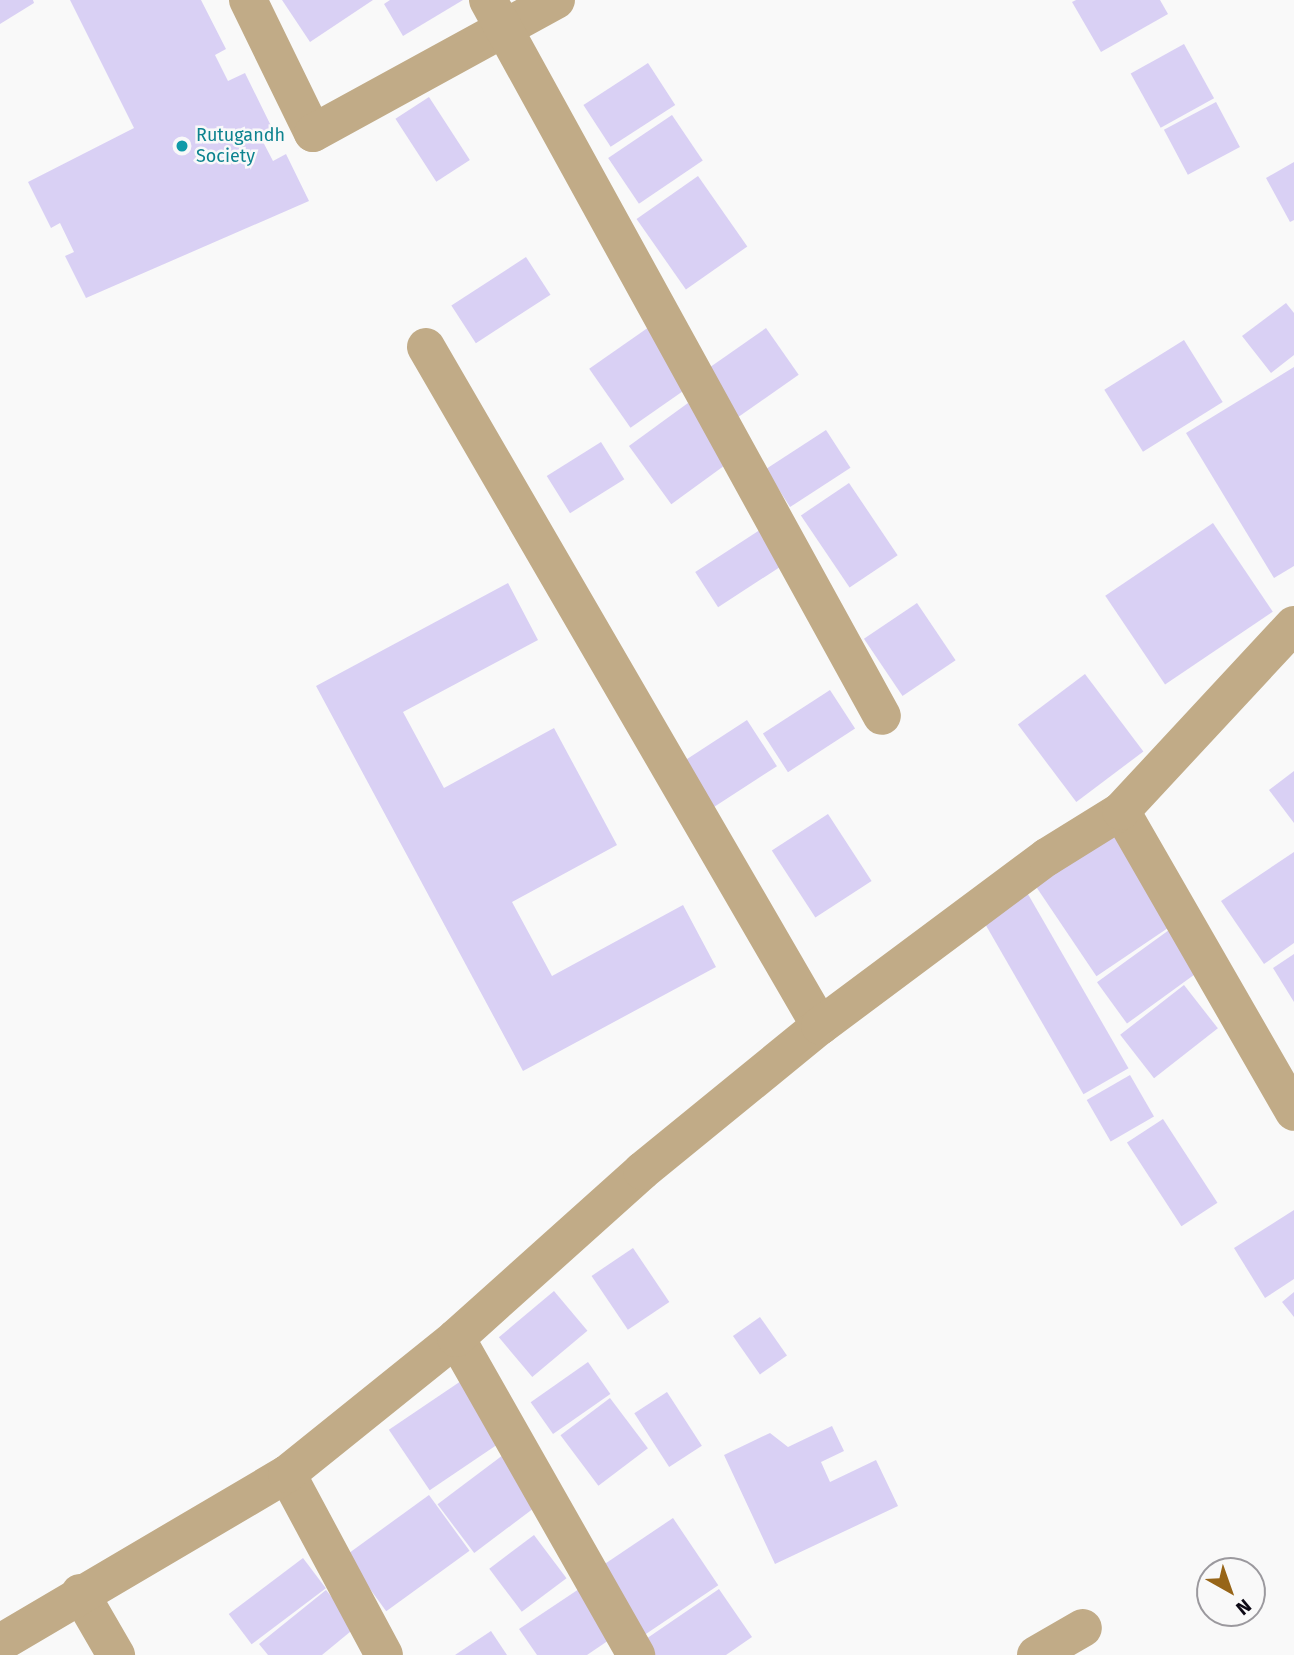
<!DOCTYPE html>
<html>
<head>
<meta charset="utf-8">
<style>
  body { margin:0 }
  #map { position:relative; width:1294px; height:1655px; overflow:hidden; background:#f9f9f9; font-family:"Fira Sans",sans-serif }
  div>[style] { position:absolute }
  .building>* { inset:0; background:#d9d0f4; transform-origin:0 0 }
  .minor>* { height:38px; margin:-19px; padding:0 19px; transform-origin:19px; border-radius:19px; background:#c1ab87 }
  .dots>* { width:19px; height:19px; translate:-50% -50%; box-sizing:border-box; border:4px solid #f9f9f9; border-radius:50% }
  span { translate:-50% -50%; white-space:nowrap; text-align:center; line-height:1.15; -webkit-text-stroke:5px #f9f9f9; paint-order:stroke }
  .culture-label { font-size:18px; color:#0d838f }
  .left { translate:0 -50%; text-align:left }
  .north { position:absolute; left:1196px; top:1557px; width:70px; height:70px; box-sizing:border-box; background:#f9f9f9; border:2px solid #9b999e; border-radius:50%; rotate:140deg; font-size:19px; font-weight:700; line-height:28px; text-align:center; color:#0d0915 }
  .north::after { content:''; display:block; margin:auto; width:24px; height:32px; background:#976518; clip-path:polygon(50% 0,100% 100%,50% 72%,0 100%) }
</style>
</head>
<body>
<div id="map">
  <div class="building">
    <i style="clip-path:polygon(0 0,33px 0,34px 3px,0 24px)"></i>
    <i style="clip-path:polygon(70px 0,201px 0,226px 49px,215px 55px,228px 81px,245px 73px,274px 132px,261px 138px,273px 161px,286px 154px,309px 201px,86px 298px,65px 256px,74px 252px,60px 223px,51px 228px,28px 182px,134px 128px)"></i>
    <i style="clip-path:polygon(282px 0,373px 0,310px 42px)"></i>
    <i style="clip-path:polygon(390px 0,463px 0,403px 36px,384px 4px)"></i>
    <i style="clip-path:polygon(1076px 0,1160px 0,1168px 14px,1101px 52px,1072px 2px)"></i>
    <i style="left:1184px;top:44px;width:62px;height:61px;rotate:61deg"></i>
    <i style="left:648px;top:63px;width:50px;height:77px;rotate:57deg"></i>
    <i style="left:429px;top:97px;width:75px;height:40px;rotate:57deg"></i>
    <i style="left:1216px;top:102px;width:51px;height:59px;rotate:62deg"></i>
    <i style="left:672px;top:115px;width:55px;height:77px;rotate:56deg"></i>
    <i style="clip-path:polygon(1294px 162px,1294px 220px,1290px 222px,1266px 178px)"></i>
    <i style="left:698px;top:176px;width:86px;height:75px;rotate:55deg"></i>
    <i style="left:526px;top:257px;width:45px;height:89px;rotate:57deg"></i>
    <i style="clip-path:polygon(1286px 303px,1294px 313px,1294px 355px,1271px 373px,1242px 336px)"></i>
    <i style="left:649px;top:327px;width:72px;height:73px;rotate:55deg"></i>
    <i style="left:766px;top:328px;width:57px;height:75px;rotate:55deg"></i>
    <i style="left:1184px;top:340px;width:73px;height:94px;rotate:58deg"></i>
    <i style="clip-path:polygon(1294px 367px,1294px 566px,1274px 578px,1186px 433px)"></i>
    <i style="left:688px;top:403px;width:72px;height:73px;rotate:54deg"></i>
    <i style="left:826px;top:430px;width:45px;height:72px;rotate:57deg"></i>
    <i style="left:601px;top:442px;width:44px;height:64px;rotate:58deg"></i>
    <i style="left:849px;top:483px;width:87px;height:58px;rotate:56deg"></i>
    <i style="left:1213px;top:523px;width:107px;height:130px;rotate:56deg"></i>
    <i style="left:769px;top:524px;width:42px;height:88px;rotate:57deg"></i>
    <i style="clip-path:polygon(508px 583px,538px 640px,403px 712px,444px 788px,554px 728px,617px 845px,512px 902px,552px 976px,683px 905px,716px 967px,523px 1071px,316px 686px)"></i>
    <i style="left:917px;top:603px;width:69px;height:64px;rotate:56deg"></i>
    <i style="left:1085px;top:674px;width:97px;height:84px;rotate:53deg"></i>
    <i style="left:830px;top:690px;width:46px;height:80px;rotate:57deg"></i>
    <i style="left:747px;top:720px;width:55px;height:76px;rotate:57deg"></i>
    <i style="clip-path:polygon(1294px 771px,1294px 823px,1269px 790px)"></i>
    <i style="left:828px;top:814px;width:80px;height:67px;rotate:57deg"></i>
    <i style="left:1117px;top:826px;width:113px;height:101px;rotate:56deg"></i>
    <i style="clip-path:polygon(1294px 852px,1294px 943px,1264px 964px,1221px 901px)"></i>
    <i style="left:1025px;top:889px;width:207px;height:52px;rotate:60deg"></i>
    <i style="left:1169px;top:930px;width:51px;height:89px;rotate:54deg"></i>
    <i style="clip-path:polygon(1294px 954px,1294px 1002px,1273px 968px)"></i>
    <i style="left:1184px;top:985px;width:55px;height:81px;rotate:52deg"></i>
    <i style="left:1130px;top:1075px;width:48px;height:50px;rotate:60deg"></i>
    <i style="left:1163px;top:1119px;width:100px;height:43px;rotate:57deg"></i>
    <i style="clip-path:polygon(1294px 1210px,1294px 1279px,1265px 1298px,1234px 1248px)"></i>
    <i style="left:633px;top:1248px;width:65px;height:50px;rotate:56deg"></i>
    <i style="left:554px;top:1291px;width:52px;height:72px;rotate:50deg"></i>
    <i style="clip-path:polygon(1294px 1292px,1294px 1317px,1282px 1302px)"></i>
    <i style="left:760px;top:1317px;width:47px;height:33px;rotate:55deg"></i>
    <i style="left:588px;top:1362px;width:39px;height:70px;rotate:55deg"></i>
    <i style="left:461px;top:1381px;width:73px;height:87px;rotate:56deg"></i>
    <i style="left:667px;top:1392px;width:64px;height:39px;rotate:57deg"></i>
    <i style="left:610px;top:1398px;width:63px;height:62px;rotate:53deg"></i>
    <i style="clip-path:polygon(832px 1426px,844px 1451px,821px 1462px,830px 1482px,876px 1460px,898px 1506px,775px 1564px,724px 1455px,770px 1433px,788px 1447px)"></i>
    <i style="left:507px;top:1452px;width:61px;height:87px;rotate:53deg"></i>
    <i style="left:429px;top:1495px;width:69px;height:103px;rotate:54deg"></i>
    <i style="left:673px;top:1518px;width:81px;height:90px;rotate:56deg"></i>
    <i style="left:534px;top:1535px;width:54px;height:56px;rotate:53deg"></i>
    <i style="left:303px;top:1558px;width:38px;height:93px;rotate:53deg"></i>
    <i style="clip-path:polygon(582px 1587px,615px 1636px,587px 1655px,537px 1655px,519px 1629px)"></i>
    <i style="clip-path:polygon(719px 1589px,752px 1637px,726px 1655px,652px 1655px,643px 1641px)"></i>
    <i style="clip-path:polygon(326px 1590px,356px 1627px,322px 1655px,268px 1655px,259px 1644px)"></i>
    <i style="clip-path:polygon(491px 1631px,507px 1655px,455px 1655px)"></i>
  </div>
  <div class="minor">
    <i style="left:248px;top:0;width:148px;rotate:64deg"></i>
    <i style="left:313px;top:133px;width:277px;rotate:-28.7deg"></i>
    <i style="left:488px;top:0;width:817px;rotate:61.18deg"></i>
    <i style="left:426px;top:347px;width:785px;rotate:59.87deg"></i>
    <i style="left:1121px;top:811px;width:347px;rotate:60.1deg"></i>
    <i style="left:456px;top:1338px;width:365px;rotate:60.4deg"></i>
    <i style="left:287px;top:1474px;width:205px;rotate:61.8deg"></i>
    <i style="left:80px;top:1593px;width:72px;rotate:59.9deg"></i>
    <i style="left:0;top:1643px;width:333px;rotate:-30.5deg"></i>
    <i style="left:287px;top:1474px;width:217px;rotate:-38.8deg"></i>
    <i style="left:456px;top:1338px;width:250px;rotate:-41.9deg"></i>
    <i style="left:642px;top:1171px;width:230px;rotate:-39.2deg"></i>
    <i style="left:820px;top:1026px;width:283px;rotate:-36.7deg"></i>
    <i style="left:1047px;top:857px;width:87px;rotate:-31.9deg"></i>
    <i style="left:1121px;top:811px;width:254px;rotate:-47.1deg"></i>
    <i style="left:1036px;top:1655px;width:54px;rotate:-29.9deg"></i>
  </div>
  <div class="dots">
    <i style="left:182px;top:146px;background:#0f9aa8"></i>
  </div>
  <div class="culture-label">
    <span class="left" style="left:196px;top:146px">Rutugandh<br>Society</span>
  </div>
  <div class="north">N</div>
</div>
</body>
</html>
